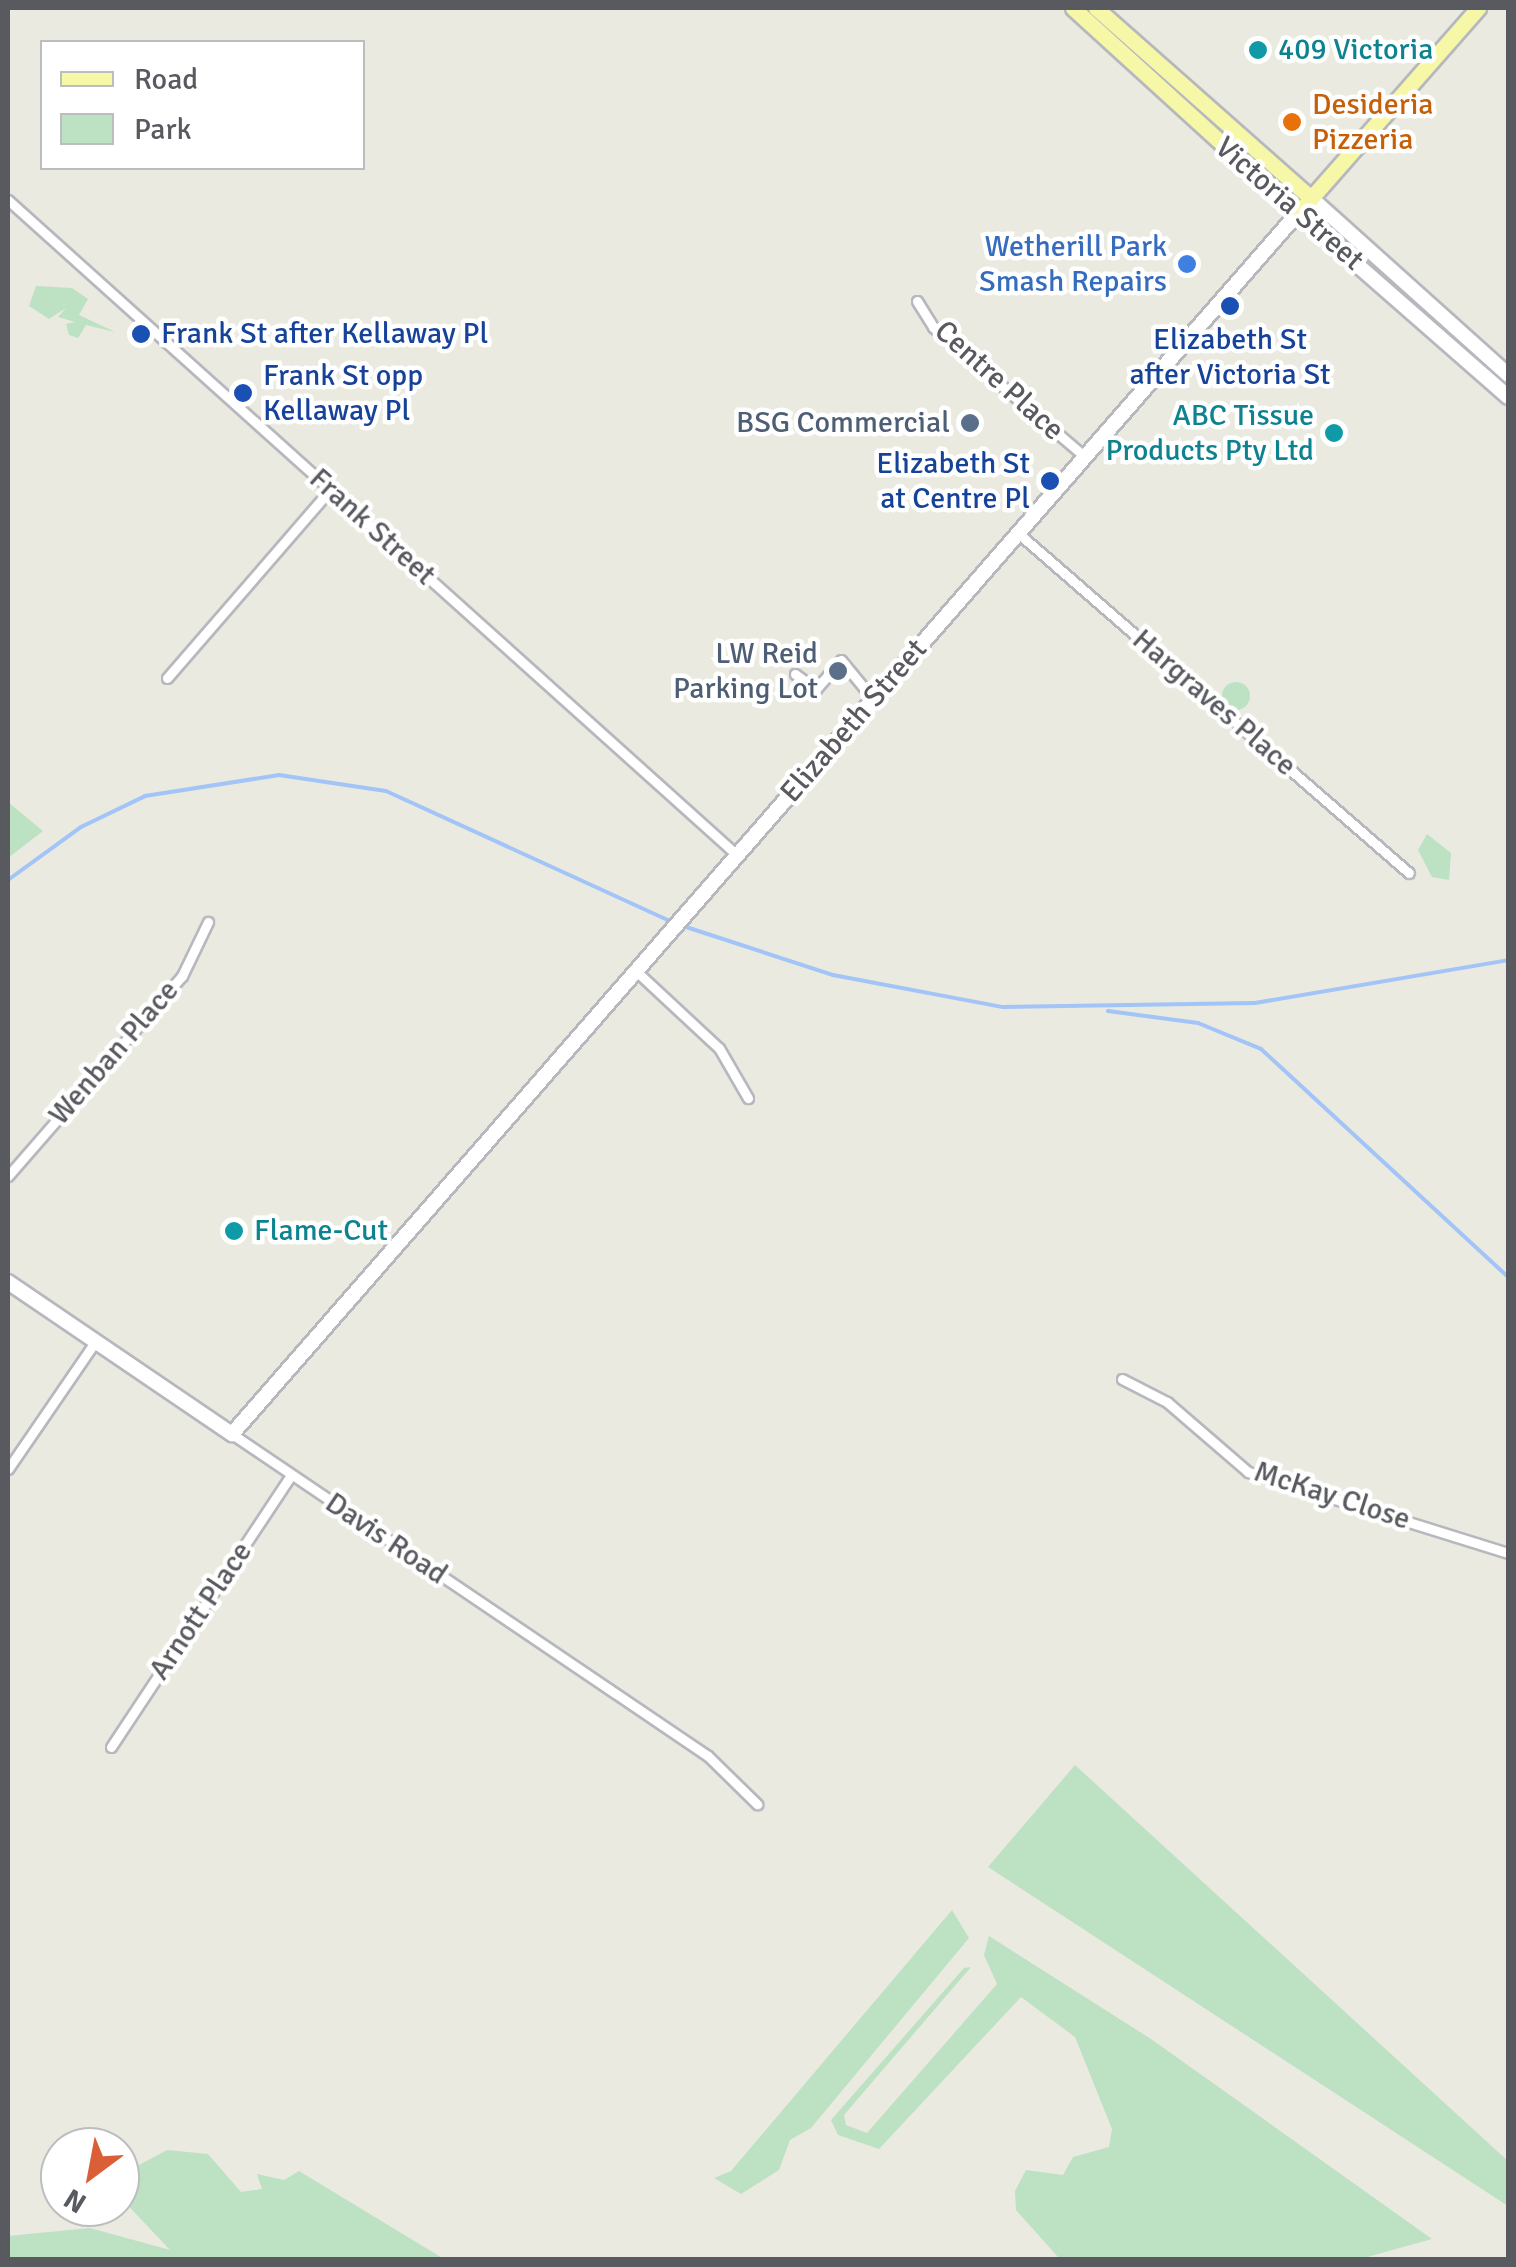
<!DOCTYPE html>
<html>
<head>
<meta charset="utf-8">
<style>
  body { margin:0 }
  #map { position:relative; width:1516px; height:2267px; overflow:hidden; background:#eaeae0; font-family:Signika,sans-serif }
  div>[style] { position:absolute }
  .green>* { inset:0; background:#bde1c3 }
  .round { border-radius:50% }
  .stream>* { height:4px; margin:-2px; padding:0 2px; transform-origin:2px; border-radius:2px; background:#a2c4f7 }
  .roads { filter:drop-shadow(2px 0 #b7b8be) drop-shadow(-2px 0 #b7b8be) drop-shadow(0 2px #b7b8be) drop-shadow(0 -2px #b7b8be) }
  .street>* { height:9px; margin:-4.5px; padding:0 4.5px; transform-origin:4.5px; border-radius:4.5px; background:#fff }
  .secondary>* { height:14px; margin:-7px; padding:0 7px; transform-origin:7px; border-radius:7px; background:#fff }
  .primary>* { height:15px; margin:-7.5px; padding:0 7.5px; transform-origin:7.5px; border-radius:7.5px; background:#f7f8a7 }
  .dots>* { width:28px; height:28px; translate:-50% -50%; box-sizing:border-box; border:5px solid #fff; border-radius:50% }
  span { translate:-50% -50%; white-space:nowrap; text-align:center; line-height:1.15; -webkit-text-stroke:9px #fff; paint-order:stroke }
  .culture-label { font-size:30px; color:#0d838f }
  .left { translate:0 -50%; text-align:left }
  .right { translate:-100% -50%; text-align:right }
  .food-label { font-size:30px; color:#c56008 }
  .street-label { font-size:30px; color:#585a5f }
  .shop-label { font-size:30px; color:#366cbe }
  .transit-label { font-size:30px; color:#164399 }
  .service-label { font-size:30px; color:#4e5e75 }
  .frame { position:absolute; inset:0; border:10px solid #585a5f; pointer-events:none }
  .legend { position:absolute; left:40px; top:40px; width:325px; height:130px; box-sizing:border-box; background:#fff; border:2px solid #bcbdbf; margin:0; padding:12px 18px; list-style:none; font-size:30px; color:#585a5f }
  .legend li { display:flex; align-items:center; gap:20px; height:50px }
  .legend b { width:50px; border:2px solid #bcbdbf }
  .north { position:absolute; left:40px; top:2127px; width:100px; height:100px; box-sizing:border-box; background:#fff; border:2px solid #bcbdbf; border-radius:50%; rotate:212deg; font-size:28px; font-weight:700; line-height:40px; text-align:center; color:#585a5f }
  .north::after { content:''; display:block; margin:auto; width:35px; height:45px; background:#da5e36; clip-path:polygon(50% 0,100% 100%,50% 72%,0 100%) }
</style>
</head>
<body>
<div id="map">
  <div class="green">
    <i style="clip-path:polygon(36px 286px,72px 288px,88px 299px,79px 315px,115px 332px,86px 325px,78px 338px,69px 335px,66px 324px,75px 322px,58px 317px,66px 308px,49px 319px,29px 306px)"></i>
    <i class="round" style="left:1222px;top:682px;width:28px;height:28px"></i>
    <i style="clip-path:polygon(8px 802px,43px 831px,8px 858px)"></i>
    <i style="clip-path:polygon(1427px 834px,1451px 853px,1449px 880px,1432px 877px,1418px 850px)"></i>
    <i style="clip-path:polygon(1075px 1765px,1508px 2161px,1508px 2206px,988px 1867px)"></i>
    <i style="clip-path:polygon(952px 1910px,969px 1938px,811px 2128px,790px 2140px,779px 2170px,741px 2194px,714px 2178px,731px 2171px)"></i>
    <i style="clip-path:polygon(989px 1936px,1151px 2039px,1432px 2239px,1360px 2259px,1058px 2257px,1016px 2210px,1015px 2191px,1026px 2170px,1063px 2175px,1073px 2157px,1109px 2147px,1112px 2129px,1075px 2037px,1021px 1997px,879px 2149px,838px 2135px,831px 2120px,964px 1968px,971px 1967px,844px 2115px,846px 2125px,867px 2133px,997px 1984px,984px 1955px)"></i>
    <i style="clip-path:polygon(167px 2150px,208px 2154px,241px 2192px,262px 2189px,257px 2174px,284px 2180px,299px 2171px,444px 2259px,8px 2259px,8px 2236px,90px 2228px,170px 2250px,120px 2197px,124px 2164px,128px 2171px)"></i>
  </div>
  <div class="stream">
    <i style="left:8px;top:880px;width:90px;rotate:-36deg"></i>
    <i style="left:81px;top:827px;width:71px;rotate:-25.8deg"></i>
    <i style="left:145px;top:796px;width:136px;rotate:-8.9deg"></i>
    <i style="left:279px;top:775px;width:108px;rotate:8.5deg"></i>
    <i style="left:386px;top:791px;width:317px;rotate:24.6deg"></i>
    <i style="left:683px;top:926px;width:158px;rotate:18.1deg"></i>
    <i style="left:833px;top:975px;width:173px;rotate:10.7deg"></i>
    <i style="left:1003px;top:1007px;width:252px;rotate:-0.9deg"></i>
    <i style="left:1255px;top:1003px;width:257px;rotate:-9.6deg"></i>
    <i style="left:1108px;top:1011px;width:91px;rotate:7.6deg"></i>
    <i style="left:1198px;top:1023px;width:68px;rotate:22.4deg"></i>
    <i style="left:1261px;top:1049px;width:336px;rotate:42.7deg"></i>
  </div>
  <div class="roads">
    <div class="street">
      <i style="left:8px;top:200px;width:980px;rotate:41.94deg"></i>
      <i style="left:917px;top:301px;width:31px;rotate:58deg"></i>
      <i style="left:933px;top:327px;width:200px;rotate:40.5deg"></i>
      <i style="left:1018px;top:533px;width:518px;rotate:41.01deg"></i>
      <i style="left:795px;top:674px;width:26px;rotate:36deg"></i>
      <i style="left:816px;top:689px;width:38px;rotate:-49deg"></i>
      <i style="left:841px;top:660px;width:50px;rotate:50.6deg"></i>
      <i style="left:167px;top:678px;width:249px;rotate:-49.1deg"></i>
      <i style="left:636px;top:971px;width:113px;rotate:42.9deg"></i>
      <i style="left:719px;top:1048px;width:58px;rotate:59.9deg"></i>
      <i style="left:8px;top:1176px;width:265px;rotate:-49deg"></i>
      <i style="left:182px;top:976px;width:60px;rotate:-64.3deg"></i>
      <i style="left:1122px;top:1379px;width:51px;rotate:27.1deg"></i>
      <i style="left:1167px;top:1402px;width:107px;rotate:40.8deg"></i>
      <i style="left:1248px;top:1472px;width:272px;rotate:17.3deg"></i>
      <i style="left:232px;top:1434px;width:575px;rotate:34.08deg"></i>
      <i style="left:708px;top:1756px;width:69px;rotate:44.4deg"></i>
      <i style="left:8px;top:1469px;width:154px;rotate:-55.6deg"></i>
      <i style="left:111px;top:1747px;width:326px;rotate:-56.5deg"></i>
    </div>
    <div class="secondary">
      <i style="left:1311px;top:198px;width:265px;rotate:41.9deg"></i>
      <i style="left:8px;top:1282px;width:271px;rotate:34.2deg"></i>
      <i style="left:232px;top:1434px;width:1621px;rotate:-48.88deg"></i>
      <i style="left:1298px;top:213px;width:279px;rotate:41.2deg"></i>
    </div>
    <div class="primary">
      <i style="left:1073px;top:8px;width:304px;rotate:42.3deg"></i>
      <i style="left:1298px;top:213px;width:273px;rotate:-48.7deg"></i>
      <i style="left:1096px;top:8px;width:287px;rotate:41.5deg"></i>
    </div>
  </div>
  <div class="dots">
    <i style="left:1258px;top:50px;background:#0f9aa8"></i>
    <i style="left:1292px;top:122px;background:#e8710a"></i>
    <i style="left:1187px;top:264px;background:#3f7fe0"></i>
    <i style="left:1230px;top:306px;background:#1a4fb4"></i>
    <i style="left:141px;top:334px;background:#1a4fb4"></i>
    <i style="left:243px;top:393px;background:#1a4fb4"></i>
    <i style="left:970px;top:423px;background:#5c6f8a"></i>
    <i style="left:1334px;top:433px;background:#0f9aa8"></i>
    <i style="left:1050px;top:481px;background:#1a4fb4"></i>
    <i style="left:838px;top:671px;background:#5c6f8a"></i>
    <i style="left:234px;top:1231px;background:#0f9aa8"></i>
  </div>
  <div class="culture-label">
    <span class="left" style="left:1278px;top:50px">409 Victoria</span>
    <span class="right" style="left:1314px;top:433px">ABC Tissue<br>Products Pty Ltd</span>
    <span class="left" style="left:254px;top:1231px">Flame-Cut</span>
  </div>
  <div class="food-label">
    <span class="left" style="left:1312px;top:122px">Desideria<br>Pizzeria</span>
  </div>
  <div class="street-label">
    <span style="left:1289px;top:204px;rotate:41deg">Victoria Street</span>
    <span style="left:999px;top:381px;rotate:42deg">Centre Place</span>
    <span style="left:372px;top:527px;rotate:42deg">Frank Street</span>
    <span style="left:1214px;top:703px;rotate:41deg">Hargraves Place</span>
    <span style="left:854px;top:721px;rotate:-49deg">Elizabeth Street</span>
    <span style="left:114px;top:1053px;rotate:-49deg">Wenban Place</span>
    <span style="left:1332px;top:1496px;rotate:18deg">McKay Close</span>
    <span style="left:386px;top:1539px;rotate:34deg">Davis Road</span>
    <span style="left:201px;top:1611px;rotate:-56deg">Arnott Place</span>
  </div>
  <div class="shop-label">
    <span class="right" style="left:1167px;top:264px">Wetherill Park<br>Smash Repairs</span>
  </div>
  <div class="transit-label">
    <span class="left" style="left:161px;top:334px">Frank St after Kellaway Pl</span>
    <span style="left:1230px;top:357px">Elizabeth St<br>after Victoria St</span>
    <span class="left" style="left:263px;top:393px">Frank St opp<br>Kellaway Pl</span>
    <span class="right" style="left:1030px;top:481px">Elizabeth St<br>at Centre Pl</span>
  </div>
  <div class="service-label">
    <span class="right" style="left:950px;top:423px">BSG Commercial</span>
    <span class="right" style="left:818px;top:671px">LW Reid<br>Parking Lot</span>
  </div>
  <div class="frame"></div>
  <ul class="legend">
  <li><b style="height:12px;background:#f7f8a7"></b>Road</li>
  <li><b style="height:28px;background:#bde1c3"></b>Park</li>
  </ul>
  <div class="north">N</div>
</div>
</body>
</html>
